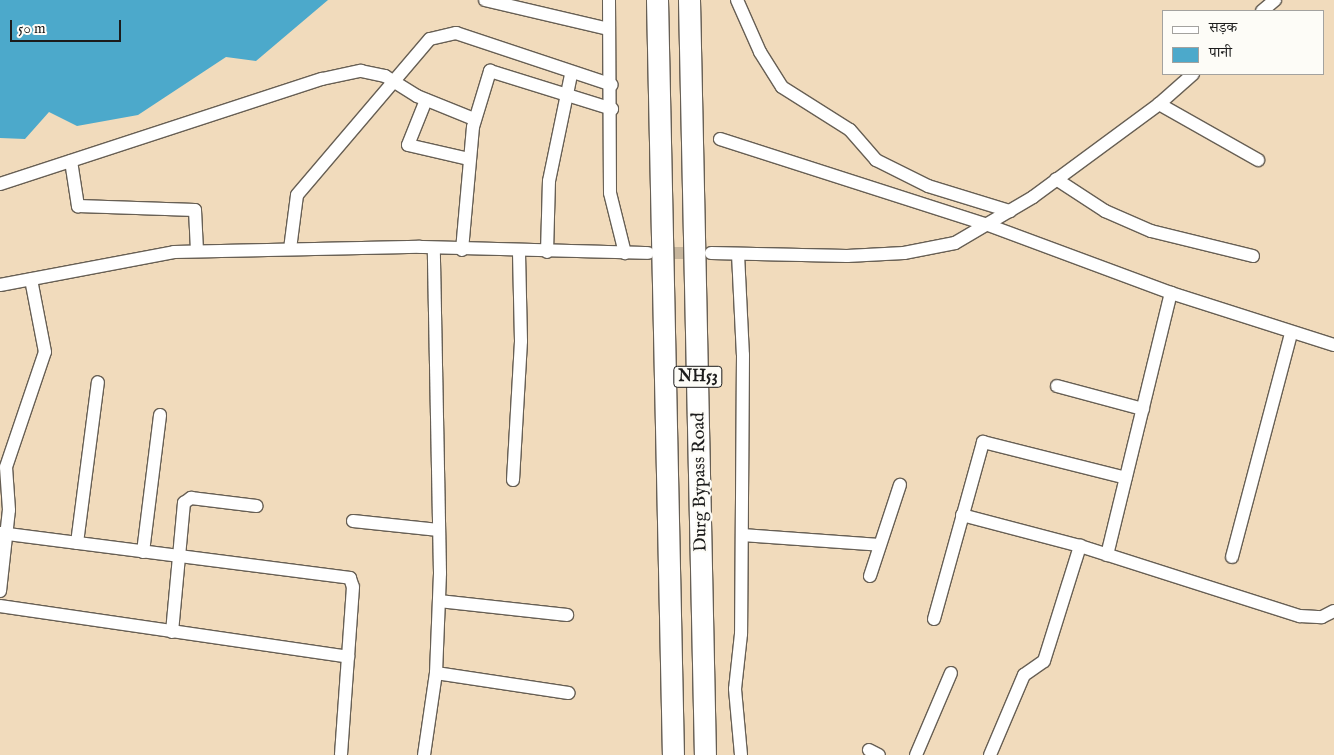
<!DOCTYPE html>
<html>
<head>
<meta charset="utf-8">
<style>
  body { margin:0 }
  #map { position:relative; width:1334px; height:755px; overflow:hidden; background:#f1dbbc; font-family:"IM FELL English","Noto Serif Devanagari",serif }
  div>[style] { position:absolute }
  .water>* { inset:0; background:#4ca9cb }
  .street-tunnel>* { height:12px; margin-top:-6px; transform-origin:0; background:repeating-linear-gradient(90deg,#c6b59c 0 12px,transparent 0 18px) }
  .roads { filter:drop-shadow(1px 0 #675f54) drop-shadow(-1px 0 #675f54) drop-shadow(0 1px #675f54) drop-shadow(0 -1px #675f54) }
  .street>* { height:12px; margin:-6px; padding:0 6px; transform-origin:6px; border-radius:6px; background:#fff }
  .highway>* { height:21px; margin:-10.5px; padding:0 10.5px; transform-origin:10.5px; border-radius:10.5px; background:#fff }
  span { translate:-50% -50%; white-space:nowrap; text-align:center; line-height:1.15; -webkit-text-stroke:4.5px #fdfcf7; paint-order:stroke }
  .shield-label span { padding:1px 4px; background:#fdfcf7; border:1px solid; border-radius:4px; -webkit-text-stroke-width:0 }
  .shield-label { font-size:16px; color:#1c1c1c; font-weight:700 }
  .street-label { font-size:18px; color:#1c1c1c }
  .legend { position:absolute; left:1162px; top:10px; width:162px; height:65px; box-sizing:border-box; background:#fdfcf7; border:1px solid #a3a29f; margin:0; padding:6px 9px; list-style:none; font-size:15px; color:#1c1c1c }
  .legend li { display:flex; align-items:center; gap:10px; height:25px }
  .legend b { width:25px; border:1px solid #a3a29f }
  .scale { position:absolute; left:10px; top:20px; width:111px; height:22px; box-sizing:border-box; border:2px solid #1c1c1c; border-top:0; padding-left:6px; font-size:15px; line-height:18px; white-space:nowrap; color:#1c1c1c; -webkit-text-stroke:4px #fdfcf7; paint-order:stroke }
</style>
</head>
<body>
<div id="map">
  <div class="water">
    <i style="clip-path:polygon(0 0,328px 0,256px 61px,226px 57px,138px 115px,77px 126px,49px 112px,25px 139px,0 138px)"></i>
  </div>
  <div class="street-tunnel">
    <i style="left:656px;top:253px;width:45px"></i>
  </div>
  <div class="roads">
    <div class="street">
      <i style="left:485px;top:0;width:127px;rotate:13.2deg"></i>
      <i style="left:609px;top:0;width:193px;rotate:89.7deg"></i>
      <i style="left:610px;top:193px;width:62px;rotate:76deg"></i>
      <i style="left:737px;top:0;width:57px;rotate:66.1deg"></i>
      <i style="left:760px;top:52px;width:41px;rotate:57.8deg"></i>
      <i style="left:782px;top:87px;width:80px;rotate:32.3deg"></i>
      <i style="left:850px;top:130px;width:40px;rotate:49deg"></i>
      <i style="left:876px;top:160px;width:58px;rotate:26.6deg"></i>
      <i style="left:928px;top:186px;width:86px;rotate:17deg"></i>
      <i style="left:1262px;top:11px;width:17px;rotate:-40deg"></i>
      <i style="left:426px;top:100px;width:48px;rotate:111.8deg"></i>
      <i style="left:408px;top:145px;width:63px;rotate:12.9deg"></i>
      <i style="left:1159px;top:104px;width:114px;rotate:29.5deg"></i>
      <i style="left:720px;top:139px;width:281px;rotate:17.8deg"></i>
      <i style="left:988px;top:225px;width:195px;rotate:20.4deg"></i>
      <i style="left:1171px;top:293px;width:171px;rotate:17.7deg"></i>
      <i style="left:71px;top:161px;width:46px;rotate:81.2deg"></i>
      <i style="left:78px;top:206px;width:117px;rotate:2deg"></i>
      <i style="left:195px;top:210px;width:41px;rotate:87.2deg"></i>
      <i style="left:1056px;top:179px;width:59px;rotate:33.1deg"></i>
      <i style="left:1105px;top:211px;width:50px;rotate:23.5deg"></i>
      <i style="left:1151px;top:231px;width:105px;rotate:13.8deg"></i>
      <i style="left:0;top:184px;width:339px;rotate:-18.1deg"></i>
      <i style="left:322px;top:79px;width:40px;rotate:-12deg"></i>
      <i style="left:361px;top:71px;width:25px;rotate:12deg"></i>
      <i style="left:385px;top:76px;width:38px;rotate:32deg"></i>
      <i style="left:417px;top:96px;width:61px;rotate:22deg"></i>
      <i style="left:290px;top:249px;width:54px;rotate:-82.6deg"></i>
      <i style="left:297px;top:195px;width:205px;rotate:-49.6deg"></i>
      <i style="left:430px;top:39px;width:27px;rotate:-13deg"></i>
      <i style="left:456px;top:33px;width:164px;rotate:18.4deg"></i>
      <i style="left:462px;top:250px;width:123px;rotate:-84.9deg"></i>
      <i style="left:473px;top:127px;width:59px;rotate:-73.1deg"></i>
      <i style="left:490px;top:71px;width:128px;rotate:17.3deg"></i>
      <i style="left:547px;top:252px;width:71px;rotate:-88.4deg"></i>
      <i style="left:549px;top:181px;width:108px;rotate:-78.3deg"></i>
      <i style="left:711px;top:253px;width:136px;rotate:1.3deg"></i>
      <i style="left:847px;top:256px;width:57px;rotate:-3deg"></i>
      <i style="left:904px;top:253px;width:52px;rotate:-11.1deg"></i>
      <i style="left:955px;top:243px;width:91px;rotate:-30.5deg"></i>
      <i style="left:1033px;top:197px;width:157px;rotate:-36.4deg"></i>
      <i style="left:1159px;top:104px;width:45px;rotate:-41.4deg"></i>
      <i style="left:738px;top:254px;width:101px;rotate:87.2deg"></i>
      <i style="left:743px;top:355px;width:279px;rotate:90.4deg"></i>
      <i style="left:741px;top:634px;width:55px;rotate:96.2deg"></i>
      <i style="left:735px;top:689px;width:66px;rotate:84.8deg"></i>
      <i style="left:0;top:285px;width:177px;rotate:-10.7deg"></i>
      <i style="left:174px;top:252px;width:246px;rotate:-1.2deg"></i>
      <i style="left:420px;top:247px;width:228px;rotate:1.5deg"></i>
      <i style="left:1057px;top:386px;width:89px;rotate:15deg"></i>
      <i style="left:513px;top:480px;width:139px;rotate:-86.7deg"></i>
      <i style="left:521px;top:341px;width:89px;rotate:-91.3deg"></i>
      <i style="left:962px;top:515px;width:122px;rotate:14.7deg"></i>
      <i style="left:1080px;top:546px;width:231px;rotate:17.7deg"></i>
      <i style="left:1300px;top:616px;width:22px;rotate:3deg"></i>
      <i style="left:1322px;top:617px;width:13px;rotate:-27deg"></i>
      <i style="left:353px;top:521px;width:86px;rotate:6deg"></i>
      <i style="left:0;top:533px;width:353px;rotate:7.3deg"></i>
      <i style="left:350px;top:578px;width:9px;rotate:72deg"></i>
      <i style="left:353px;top:587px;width:168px;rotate:94.1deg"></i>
      <i style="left:742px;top:535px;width:138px;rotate:4.1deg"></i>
      <i style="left:77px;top:543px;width:162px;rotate:-82.6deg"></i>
      <i style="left:143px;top:552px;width:138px;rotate:-82.9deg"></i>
      <i style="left:1107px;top:555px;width:270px;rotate:-76.3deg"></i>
      <i style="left:1232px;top:557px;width:232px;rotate:-75.2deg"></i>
      <i style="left:870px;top:576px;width:96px;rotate:-71.8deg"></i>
      <i style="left:0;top:591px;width:81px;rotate:-83.7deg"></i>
      <i style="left:9px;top:510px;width:43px;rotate:-94deg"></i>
      <i style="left:6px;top:467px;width:121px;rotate:-71.3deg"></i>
      <i style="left:45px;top:352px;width:74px;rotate:-100.9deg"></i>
      <i style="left:439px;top:601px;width:129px;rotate:6.2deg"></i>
      <i style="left:0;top:606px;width:352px;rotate:8.3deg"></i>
      <i style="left:934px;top:619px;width:184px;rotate:-74.5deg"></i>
      <i style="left:983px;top:442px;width:147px;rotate:14.1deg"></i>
      <i style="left:172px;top:632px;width:130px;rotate:-84.7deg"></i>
      <i style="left:184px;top:503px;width:9px;rotate:-36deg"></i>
      <i style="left:191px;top:498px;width:66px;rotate:6.9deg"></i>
      <i style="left:436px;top:673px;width:134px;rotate:8.6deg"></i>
      <i style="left:869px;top:750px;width:11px;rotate:27deg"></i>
      <i style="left:424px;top:755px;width:83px;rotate:-81.7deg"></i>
      <i style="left:436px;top:673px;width:100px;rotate:-87.7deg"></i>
      <i style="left:440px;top:573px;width:325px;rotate:-91.1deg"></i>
      <i style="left:916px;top:755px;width:89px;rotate:-66.9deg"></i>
      <i style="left:990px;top:755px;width:87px;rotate:-67deg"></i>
      <i style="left:1024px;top:675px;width:24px;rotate:-35deg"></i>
      <i style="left:1044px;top:661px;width:121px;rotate:-72.6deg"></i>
    </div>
    <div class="highway">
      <i style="left:657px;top:0;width:755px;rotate:88.79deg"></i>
      <i style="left:689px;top:0;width:755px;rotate:88.79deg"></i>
    </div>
  </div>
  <div class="shield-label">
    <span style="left:698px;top:377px">NH53</span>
  </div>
  <div class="street-label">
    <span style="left:701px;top:482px;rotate:-91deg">Durg Bypass Road</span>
  </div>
  <ul class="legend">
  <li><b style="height:6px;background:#fff"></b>सड़क</li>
  <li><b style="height:14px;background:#4ca9cb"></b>पानी</li>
  </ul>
  <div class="scale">50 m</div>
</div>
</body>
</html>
